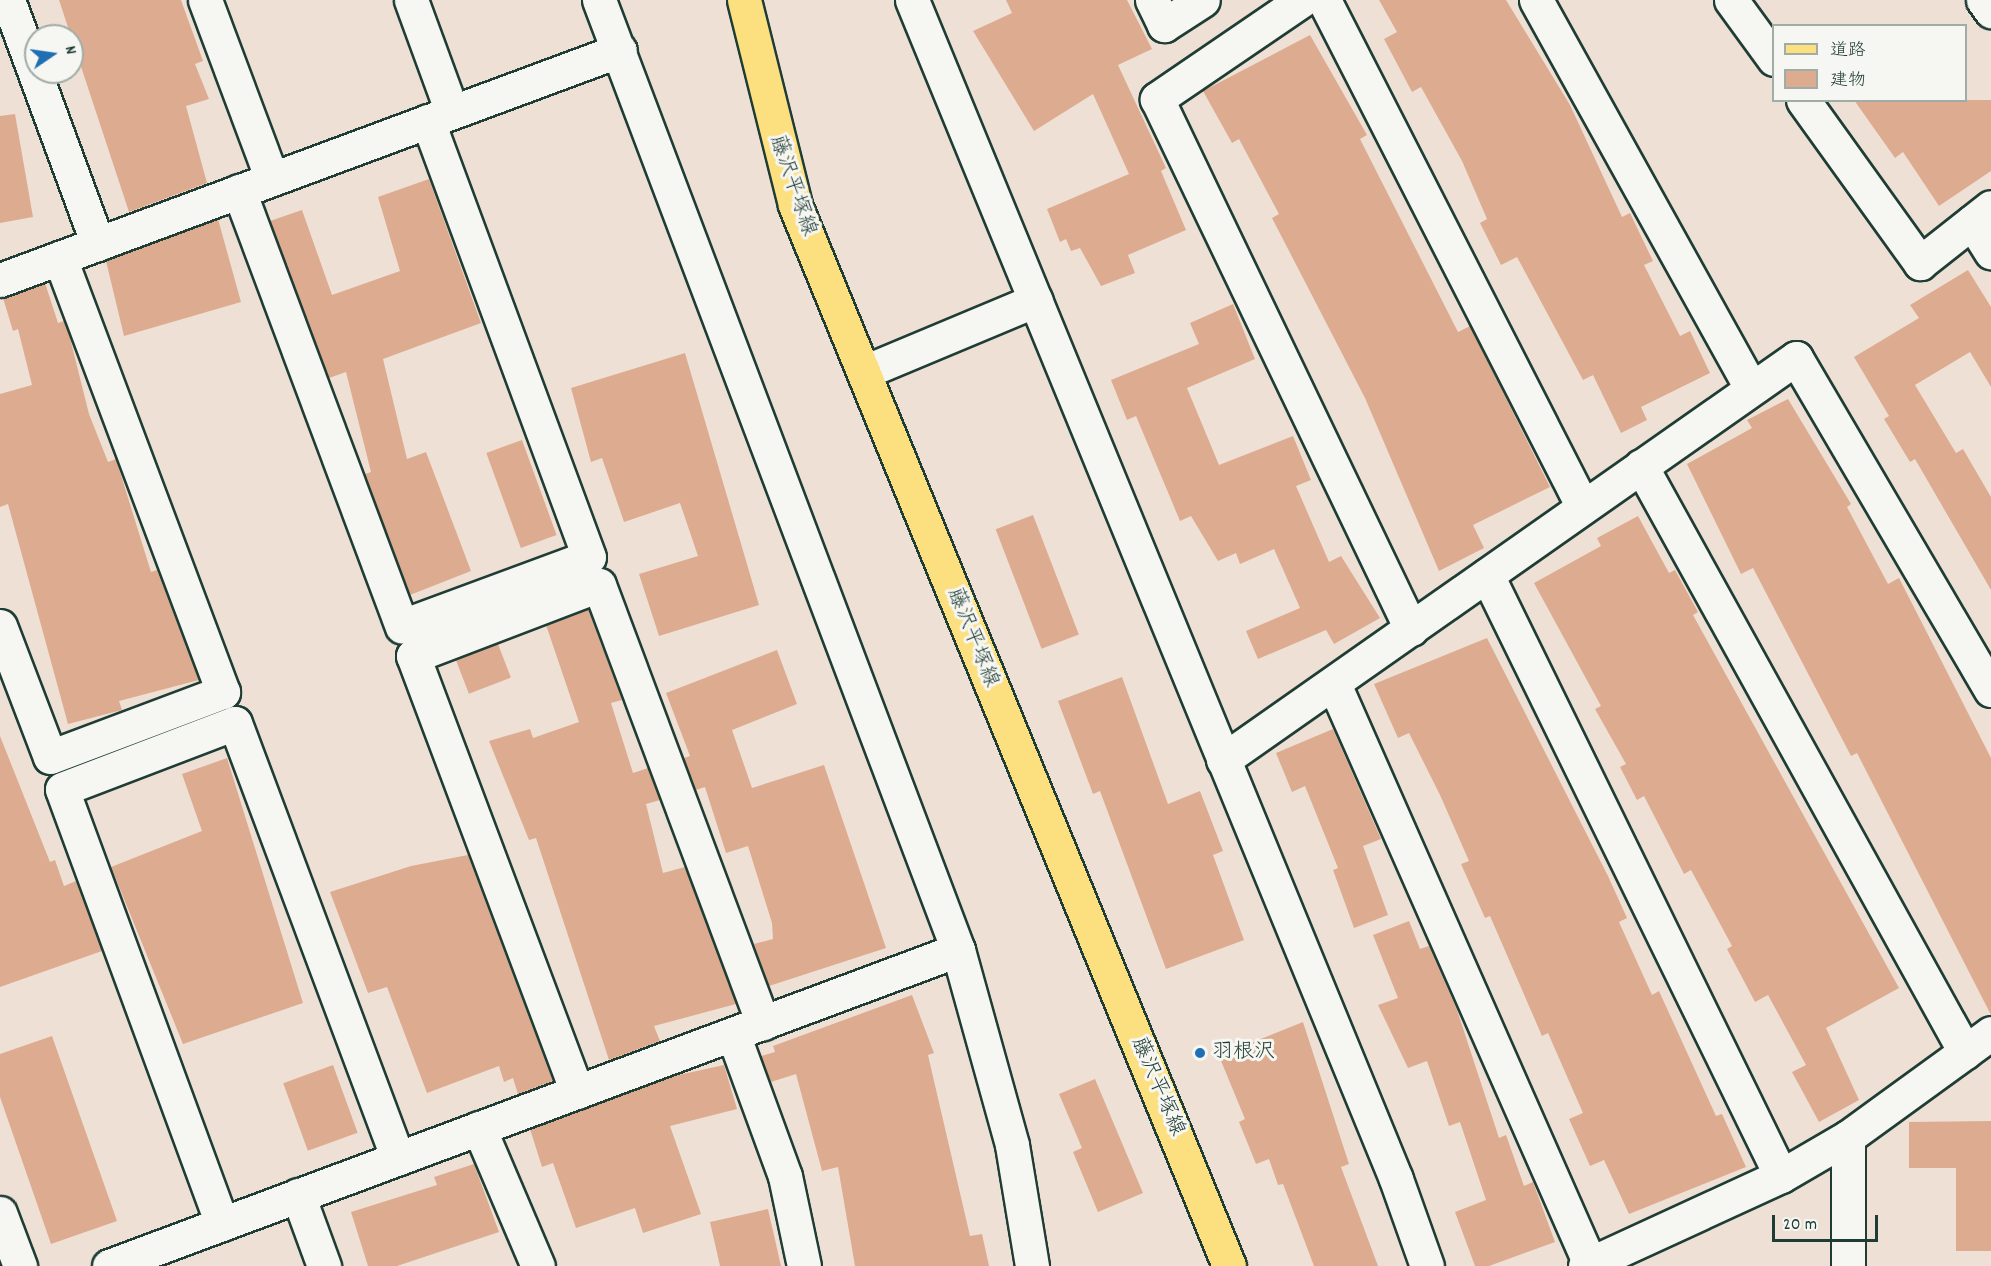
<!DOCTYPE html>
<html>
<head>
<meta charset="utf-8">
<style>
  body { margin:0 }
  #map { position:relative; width:1991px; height:1266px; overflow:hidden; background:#eee0d5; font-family:Dekko,"Klee One",sans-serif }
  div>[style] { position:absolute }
  .building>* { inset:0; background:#ddac90; transform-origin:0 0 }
  .roads { filter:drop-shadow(2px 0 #1f3d34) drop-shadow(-2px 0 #1f3d34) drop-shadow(0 2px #1f3d34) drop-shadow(0 -2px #1f3d34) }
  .minor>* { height:33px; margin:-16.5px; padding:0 16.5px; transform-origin:16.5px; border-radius:16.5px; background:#f6f6f2 }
  .major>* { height:33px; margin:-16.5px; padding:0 16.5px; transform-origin:16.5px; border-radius:16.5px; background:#fce080 }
  .dots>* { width:16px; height:16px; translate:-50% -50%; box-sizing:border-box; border:3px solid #f6f6f2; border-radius:50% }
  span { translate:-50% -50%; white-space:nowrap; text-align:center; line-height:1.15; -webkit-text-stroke:6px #f6f6f2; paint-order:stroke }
  .street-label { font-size:21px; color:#1f3d34 }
  .poi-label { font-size:21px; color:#1f3d34 }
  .left { translate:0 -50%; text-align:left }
  .legend { position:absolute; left:1772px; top:24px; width:195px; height:78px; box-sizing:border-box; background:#f6f6f2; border:2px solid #a0aca6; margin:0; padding:8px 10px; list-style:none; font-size:18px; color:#1f3d34 }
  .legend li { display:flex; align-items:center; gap:12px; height:30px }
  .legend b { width:30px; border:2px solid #a0aca6 }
  .north { position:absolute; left:24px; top:24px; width:60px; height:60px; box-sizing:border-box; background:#f6f6f2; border:2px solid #a0aca6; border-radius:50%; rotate:77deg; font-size:16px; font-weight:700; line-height:24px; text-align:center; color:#1f3d34 }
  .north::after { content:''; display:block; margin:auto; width:21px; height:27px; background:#1f6fb2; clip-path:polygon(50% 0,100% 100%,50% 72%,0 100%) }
  .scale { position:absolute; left:1772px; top:1215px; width:106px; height:27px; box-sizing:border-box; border:3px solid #1f3d34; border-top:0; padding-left:8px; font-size:18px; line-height:21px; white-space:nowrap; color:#1f3d34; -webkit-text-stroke:4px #f6f6f2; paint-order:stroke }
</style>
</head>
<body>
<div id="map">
  <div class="building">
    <i style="clip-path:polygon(59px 0,181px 0,203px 61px,195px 64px,209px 99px,186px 106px,207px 183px,129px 212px)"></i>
    <i style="clip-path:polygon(1006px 0,1127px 0,1152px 49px,1118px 65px,1166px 168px,1161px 171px,1186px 230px,1128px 255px,1135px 273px,1101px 286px,1080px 248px,1071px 251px,1066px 239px,1060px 242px,1047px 209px,1129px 174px,1093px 94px,1034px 131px,973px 31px,1012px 13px)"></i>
    <i style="clip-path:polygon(1379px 0,1506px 0,1570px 105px,1622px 217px,1630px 213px,1653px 261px,1644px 265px,1680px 336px,1690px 331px,1710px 373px,1641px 407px,1647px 420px,1621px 433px,1593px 375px,1583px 380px,1517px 257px,1501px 265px,1480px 223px,1487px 219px,1462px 161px,1421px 87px,1412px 92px,1384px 39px,1397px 32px)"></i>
    <i style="clip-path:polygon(1310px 35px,1367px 135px,1360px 139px,1458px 332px,1470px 326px,1550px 487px,1473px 525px,1484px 548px,1439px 571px,1365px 398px,1272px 218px,1279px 214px,1239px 139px,1232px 143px,1203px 91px)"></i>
    <i style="clip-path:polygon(1854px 100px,1991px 100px,1991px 171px,1939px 206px,1903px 152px,1895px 158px)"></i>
    <i style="clip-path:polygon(15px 114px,33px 217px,0 223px,0 116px)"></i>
    <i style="clip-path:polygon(429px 179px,481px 323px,383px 359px,407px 459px,426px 452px,471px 571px,410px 595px,365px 474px,371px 472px,346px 372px,329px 378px,270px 221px,302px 210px,332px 295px,400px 271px,378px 197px)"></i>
    <i style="clip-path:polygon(218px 219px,241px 302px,124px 336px,106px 261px)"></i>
    <i style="clip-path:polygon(1968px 270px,1991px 307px,1991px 387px,1970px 352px,1915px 385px,1956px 453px,1963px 449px,1991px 497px,1991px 590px,1915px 459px,1910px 462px,1884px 419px,1889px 416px,1854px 357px,1919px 318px,1910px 305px)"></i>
    <i style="clip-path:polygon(45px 283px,58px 323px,64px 321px,69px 334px,89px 414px,108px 462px,116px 459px,151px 572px,157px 570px,199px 680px,119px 701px,122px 710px,68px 724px,8px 504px,0 507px,0 394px,32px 385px,18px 329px,13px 331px,3px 298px)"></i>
    <i style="clip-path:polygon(1233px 304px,1255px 359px,1187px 388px,1219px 465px,1293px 436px,1311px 480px,1296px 486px,1329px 562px,1341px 556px,1380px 618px,1334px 644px,1326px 630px,1258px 659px,1246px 631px,1300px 608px,1274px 549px,1240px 564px,1236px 553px,1218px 561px,1191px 516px,1180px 521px,1136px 416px,1127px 420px,1111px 380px,1199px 344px,1190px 323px)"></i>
    <i style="clip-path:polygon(685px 353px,759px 605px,659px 636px,639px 574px,698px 556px,680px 503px,624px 522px,602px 458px,591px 462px,571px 388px)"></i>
    <i style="clip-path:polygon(1788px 399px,1851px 504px,1847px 507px,1888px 584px,1899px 578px,1991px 758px,1991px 1015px,1857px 753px,1851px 756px,1753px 568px,1741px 574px,1687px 464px,1752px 428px,1747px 420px)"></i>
    <i style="left:522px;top:440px;width:101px;height:38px;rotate:70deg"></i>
    <i style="left:1033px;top:515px;width:128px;height:40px;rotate:69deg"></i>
    <i style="clip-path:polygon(1638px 516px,1669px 573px,1675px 570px,1698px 612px,1693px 615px,1899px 988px,1826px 1028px,1859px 1100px,1819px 1122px,1792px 1072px,1806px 1065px,1768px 995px,1755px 1002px,1727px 949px,1732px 946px,1691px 870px,1684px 874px,1644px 796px,1637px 800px,1620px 767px,1626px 764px,1595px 709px,1601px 706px,1534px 583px,1601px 546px,1597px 538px)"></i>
    <i style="clip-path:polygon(588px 609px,622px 700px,611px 703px,633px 773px,648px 768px,660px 800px,646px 804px,663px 873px,685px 867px,736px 1004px,654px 1026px,660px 1041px,609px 1060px,536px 838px,529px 840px,489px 741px,530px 729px,533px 738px,579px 722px,546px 625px)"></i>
    <i style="clip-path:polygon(1487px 638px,1608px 876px,1627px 918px,1619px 922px,1652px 995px,1659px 991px,1716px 1116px,1722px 1114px,1746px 1167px,1629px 1214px,1604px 1160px,1590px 1166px,1569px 1119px,1583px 1113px,1548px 1033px,1542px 1036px,1490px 916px,1485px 918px,1461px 864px,1469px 861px,1440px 795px,1409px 733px,1398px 738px,1374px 684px)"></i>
    <i style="left:498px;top:644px;width:36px;height:45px;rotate:69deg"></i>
    <i style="clip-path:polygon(777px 650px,797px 704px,732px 730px,752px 788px,824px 765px,886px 948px,769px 986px,754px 944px,773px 939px,772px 923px,748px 846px,726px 853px,705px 787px,696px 790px,684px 758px,690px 756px,666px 693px)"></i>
    <i style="clip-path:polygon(1122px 677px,1168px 804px,1200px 791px,1223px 851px,1213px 855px,1244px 940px,1166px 969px,1100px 791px,1093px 794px,1058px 701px)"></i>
    <i style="clip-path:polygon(1333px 729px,1381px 839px,1363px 846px,1388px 915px,1354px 928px,1333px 870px,1338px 868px,1305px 786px,1292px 792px,1276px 753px)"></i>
    <i style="clip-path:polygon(0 736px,50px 862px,55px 860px,64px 886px,76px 881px,102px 951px,0 987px)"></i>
    <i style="clip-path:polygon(227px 758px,303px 1003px,183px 1044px,111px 867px,202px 831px,182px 774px)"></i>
    <i style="clip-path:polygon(468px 855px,553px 1081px,518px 1094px,513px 1078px,504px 1082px,499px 1066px,427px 1093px,387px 987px,368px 993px,330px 892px,411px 866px)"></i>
    <i style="clip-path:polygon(1409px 921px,1420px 949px,1429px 946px,1457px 1010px,1499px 1138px,1506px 1135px,1524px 1186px,1533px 1182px,1555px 1242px,1489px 1266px,1475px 1266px,1455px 1212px,1486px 1200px,1460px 1122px,1449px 1126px,1427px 1061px,1408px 1068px,1378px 1005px,1398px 998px,1373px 935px)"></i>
    <i style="clip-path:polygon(912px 995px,934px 1053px,928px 1055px,970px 1236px,982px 1234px,989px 1266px,855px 1266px,838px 1167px,822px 1171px,796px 1074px,771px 1082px,761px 1056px,775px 1052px,773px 1046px)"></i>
    <i style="clip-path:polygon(1303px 1022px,1349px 1164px,1341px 1167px,1378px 1266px,1314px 1266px,1283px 1184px,1278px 1185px,1269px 1159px,1256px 1164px,1239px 1122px,1245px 1119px,1219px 1056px)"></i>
    <i style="clip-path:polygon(52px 1036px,117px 1221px,51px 1244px,0 1097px,0 1054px)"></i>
    <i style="left:333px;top:1065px;width:72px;height:53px;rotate:70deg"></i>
    <i style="clip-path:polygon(724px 1065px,737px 1109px,670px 1126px,701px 1214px,643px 1233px,635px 1208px,576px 1228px,553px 1163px,542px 1167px,530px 1129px,674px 1076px)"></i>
    <i style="clip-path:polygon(1095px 1079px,1143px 1193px,1098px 1212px,1073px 1152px,1082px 1148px,1059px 1094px)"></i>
    <i style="clip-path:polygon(1991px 1121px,1991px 1251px,1956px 1251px,1956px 1168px,1909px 1168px,1909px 1122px)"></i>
    <i style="clip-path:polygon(474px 1164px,499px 1232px,397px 1266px,368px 1266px,351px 1212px,437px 1185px,434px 1177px)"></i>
    <i style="clip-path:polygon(768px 1209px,781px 1266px,720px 1266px,710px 1222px)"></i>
  </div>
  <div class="roads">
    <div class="minor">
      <i style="left:8px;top:0;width:260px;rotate:69.8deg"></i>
      <i style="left:205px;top:0;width:191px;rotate:69.5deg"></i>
      <i style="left:411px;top:0;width:119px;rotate:69.9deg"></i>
      <i style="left:599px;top:0;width:1016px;rotate:69.3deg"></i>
      <i style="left:958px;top:950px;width:202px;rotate:74.5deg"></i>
      <i style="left:1012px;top:1145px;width:123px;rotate:80.6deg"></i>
      <i style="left:912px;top:0;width:1274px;rotate:67.68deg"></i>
      <i style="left:1396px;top:1179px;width:92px;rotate:70.4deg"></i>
      <i style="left:1152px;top:0;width:28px;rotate:64deg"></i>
      <i style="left:1164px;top:25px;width:46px;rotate:-32.7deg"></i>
      <i style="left:1302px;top:0;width:176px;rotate:145.7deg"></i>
      <i style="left:1157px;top:99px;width:588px;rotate:64.39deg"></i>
      <i style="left:1324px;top:0;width:569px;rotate:62.94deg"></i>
      <i style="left:1536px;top:0;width:444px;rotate:61deg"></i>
      <i style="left:1731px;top:0;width:73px;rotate:53.9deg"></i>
      <i style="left:1983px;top:0;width:14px;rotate:54deg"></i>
      <i style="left:1803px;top:100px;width:201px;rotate:54.3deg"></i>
      <i style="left:1920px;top:263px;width:90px;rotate:-38.3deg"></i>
      <i style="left:239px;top:191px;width:465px;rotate:69.5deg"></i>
      <i style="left:402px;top:626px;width:199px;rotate:-20.3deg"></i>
      <i style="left:589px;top:557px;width:465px;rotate:-110.3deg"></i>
      <i style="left:1972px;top:222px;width:36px;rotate:58deg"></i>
      <i style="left:0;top:280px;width:661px;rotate:-20.35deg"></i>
      <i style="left:864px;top:372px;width:186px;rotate:-22.7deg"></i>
      <i style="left:1641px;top:466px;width:670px;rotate:61.06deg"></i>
      <i style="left:1487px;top:575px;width:669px;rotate:63.93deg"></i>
      <i style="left:0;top:626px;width:140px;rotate:69.1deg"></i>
      <i style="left:50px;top:757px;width:185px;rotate:-20.6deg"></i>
      <i style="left:223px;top:692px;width:464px;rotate:-110.6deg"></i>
      <i style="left:1334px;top:684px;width:634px;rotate:66.18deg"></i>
      <i style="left:1223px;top:760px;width:700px;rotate:-35.05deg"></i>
      <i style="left:1796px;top:358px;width:385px;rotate:59.6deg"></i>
      <i style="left:733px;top:1034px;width:151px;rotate:69.9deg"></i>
      <i style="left:785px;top:1176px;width:92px;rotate:78.1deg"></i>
      <i style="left:577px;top:1092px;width:466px;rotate:-110.6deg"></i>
      <i style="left:413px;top:656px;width:199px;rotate:-20.9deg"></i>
      <i style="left:599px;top:585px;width:468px;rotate:69.5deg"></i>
      <i style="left:479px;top:1128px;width:150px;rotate:66.9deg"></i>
      <i style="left:1848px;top:1137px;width:129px;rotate:90deg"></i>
      <i style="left:298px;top:1195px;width:76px;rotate:69.9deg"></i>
      <i style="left:0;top:1213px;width:57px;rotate:69.3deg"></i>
      <i style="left:222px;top:1224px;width:463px;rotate:-110.2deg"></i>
      <i style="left:62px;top:789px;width:185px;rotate:-20.9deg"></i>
      <i style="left:235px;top:723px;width:465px;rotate:69.5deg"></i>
      <i style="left:109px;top:1266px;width:906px;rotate:-20.42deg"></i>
      <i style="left:1585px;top:1266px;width:216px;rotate:-24.7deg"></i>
      <i style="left:1781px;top:1176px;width:78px;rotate:-30.2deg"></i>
      <i style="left:1848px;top:1137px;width:177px;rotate:-36deg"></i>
    </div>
    <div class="major">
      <i style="left:744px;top:0;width:211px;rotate:76deg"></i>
      <i style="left:795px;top:205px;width:1146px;rotate:67.75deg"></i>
    </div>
  </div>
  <div class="dots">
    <i style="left:1200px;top:1053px;background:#1f6fb2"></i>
  </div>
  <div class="street-label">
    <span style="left:792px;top:186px;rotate:71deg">藤沢平塚線</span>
    <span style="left:972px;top:638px;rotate:68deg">藤沢平塚線</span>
    <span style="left:1157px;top:1087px;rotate:67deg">藤沢平塚線</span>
  </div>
  <div class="poi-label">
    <span class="left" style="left:1212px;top:1053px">羽根沢</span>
  </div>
  <ul class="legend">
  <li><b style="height:8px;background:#fce080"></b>道路</li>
  <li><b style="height:16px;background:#ddac90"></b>建物</li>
  </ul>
  <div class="north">N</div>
  <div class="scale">20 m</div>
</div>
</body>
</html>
